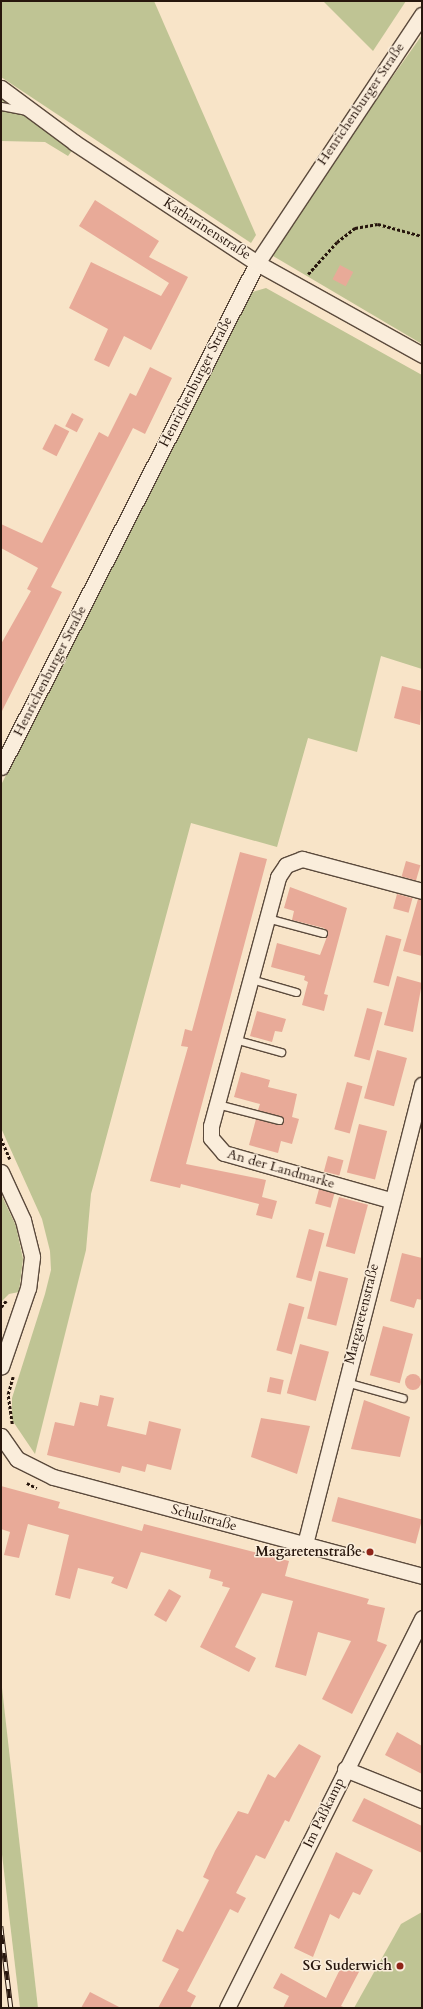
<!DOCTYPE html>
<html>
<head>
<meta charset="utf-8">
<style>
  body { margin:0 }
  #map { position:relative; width:423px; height:2009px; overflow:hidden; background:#f8e4c8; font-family:Cardo,serif }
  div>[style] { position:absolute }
  .green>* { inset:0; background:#bfc494 }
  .building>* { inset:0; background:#e8aa98; transform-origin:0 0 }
  .round { border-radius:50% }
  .path>* { height:2.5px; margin-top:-1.25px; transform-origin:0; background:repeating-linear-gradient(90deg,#27160d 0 3px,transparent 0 5px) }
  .roads { filter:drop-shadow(1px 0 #5b4a3c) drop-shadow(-1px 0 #5b4a3c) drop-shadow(0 1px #5b4a3c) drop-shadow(0 -1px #5b4a3c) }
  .lane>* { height:7px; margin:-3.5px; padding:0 3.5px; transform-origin:3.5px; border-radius:3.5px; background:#faeddb }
  .street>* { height:15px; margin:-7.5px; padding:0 7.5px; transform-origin:7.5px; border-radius:7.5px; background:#faeddb }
  .rail>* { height:4.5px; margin-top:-2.25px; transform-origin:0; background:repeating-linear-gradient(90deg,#faeddb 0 9px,#27160d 0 18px); box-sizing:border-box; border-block:1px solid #27160d }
  .dots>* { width:11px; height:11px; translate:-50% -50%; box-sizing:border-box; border:2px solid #faeddb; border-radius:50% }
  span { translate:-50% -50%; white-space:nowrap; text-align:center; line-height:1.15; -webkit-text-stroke:3px #faeddb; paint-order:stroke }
  .street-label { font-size:14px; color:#27160d }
  .poi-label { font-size:14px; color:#27160d; font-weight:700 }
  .right { translate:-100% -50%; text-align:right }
  .frame { position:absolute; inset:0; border:2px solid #27160d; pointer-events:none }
</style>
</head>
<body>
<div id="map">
  <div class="green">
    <i style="clip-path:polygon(1px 1px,154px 1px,256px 235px,251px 243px,1px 77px)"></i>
    <i style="clip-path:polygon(323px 1px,406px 1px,373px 51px)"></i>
    <i style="clip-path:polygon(422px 35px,422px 344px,268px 253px)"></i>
    <i style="clip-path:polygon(1px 92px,76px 145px,68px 156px,45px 142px,1px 141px)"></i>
    <i style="clip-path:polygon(266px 288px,422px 375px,422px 669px,381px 656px,357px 752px,308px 738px,277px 847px,191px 823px,91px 1194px,86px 1250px,35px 1454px,12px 1420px,12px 1398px,45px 1294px,51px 1270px,50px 1251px,42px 1219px,1px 1128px,1px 785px,249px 293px)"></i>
    <i style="clip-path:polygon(1px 1194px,16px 1226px,23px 1259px,19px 1292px,9px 1294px,1px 1302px)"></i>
    <i style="clip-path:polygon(1px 1679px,38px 2008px,20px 2008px,1px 1846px)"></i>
    <i style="clip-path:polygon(422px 1912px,422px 2008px,354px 2008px,401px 1924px)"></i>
  </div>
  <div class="building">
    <i style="clip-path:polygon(95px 200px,159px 241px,149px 257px,188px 277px,151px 350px,124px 336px,109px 367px,94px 360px,108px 329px,69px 308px,91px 262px,161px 296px,169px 283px,79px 226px)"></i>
    <i style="left:340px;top:265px;width:15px;height:16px;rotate:28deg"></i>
    <i style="clip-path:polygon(150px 367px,172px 378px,145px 434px,133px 428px,67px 556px,51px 587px,62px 592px,1px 713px,1px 644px,31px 591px,27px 589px,38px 568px,1px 548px,1px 524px,42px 543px,99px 432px,108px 437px,130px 393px,136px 396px)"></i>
    <i style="left:72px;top:413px;width:13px;height:15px;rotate:27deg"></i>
    <i style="left:55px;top:424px;width:16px;height:28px;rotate:27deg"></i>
    <i style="clip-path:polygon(402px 686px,422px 691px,420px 725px,394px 718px)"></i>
    <i style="clip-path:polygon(240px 852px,267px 859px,186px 1164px,266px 1180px,262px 1197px,277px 1201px,272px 1219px,256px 1215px,259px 1204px,181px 1184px,180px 1188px,150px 1181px,188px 1047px,181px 1046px,185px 1029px,192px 1031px)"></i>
    <i style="left:406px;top:861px;width:15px;height:16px;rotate:16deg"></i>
    <i style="clip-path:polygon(290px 887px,347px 908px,324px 994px,328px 995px,324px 1011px,302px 1005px,308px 982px,304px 980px,305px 976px,271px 967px,277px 943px,320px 955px,328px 934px,324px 928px,292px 920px,294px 911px,284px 908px)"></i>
    <i style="left:397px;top:894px;width:16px;height:15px;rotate:15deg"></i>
    <i style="clip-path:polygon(418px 899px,422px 900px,422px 956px,403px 951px)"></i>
    <i style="left:386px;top:935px;width:16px;height:49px;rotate:15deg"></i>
    <i style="clip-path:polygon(397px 976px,422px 983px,413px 1032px,384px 1025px)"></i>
    <i style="left:367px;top:1008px;width:16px;height:50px;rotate:15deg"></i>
    <i style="clip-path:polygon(257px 1011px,286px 1019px,282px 1032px,275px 1031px,272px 1042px,250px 1036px)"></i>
    <i style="left:377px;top:1050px;width:31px;height:50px;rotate:15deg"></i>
    <i style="clip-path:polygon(241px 1072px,270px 1080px,268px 1087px,297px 1094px,292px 1117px,299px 1119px,292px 1144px,281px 1141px,278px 1153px,249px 1145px,256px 1119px,278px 1125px,284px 1119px,258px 1110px,260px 1104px,234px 1097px)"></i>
    <i style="left:347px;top:1082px;width:16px;height:49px;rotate:15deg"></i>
    <i style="left:359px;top:1124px;width:29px;height:50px;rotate:14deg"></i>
    <i style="left:328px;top:1156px;width:16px;height:16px;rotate:15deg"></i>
    <i style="left:319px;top:1189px;width:16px;height:15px;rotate:15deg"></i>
    <i style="left:339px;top:1197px;width:30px;height:51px;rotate:15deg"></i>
    <i style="left:309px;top:1229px;width:16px;height:50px;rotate:15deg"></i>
    <i style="clip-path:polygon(402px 1253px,422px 1258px,422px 1300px,417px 1299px,414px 1308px,390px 1301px)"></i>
    <i style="left:319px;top:1271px;width:30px;height:49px;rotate:14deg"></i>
    <i style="left:289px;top:1303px;width:16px;height:49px;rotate:15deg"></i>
    <i style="left:383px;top:1326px;width:31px;height:51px;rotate:15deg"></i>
    <i style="left:300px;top:1344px;width:30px;height:51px;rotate:15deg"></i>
    <i class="round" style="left:405px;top:1374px;width:16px;height:16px"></i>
    <i style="left:270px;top:1377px;width:14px;height:15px;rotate:12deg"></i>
    <i style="clip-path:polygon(100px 1395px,114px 1398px,107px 1426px,146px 1435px,149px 1421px,181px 1429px,171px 1470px,147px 1464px,145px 1472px,122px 1466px,120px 1473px,47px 1455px,55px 1422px,74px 1426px,80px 1402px,98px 1406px)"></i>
    <i style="clip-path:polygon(364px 1400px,410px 1417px,400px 1457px,351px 1449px)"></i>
    <i style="clip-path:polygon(261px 1418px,310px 1426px,297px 1474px,251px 1457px)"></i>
    <i style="clip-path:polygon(1px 1486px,60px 1502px,58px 1508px,142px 1531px,144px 1524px,289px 1561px,285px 1576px,369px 1599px,367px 1604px,385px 1608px,377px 1641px,387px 1645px,352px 1714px,322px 1699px,351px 1641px,318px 1632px,306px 1676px,275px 1667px,293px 1601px,262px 1593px,235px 1647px,256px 1658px,249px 1672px,200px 1647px,230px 1588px,222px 1586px,223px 1582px,209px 1578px,211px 1570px,141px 1552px,127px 1589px,111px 1583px,114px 1577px,78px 1568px,70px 1599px,55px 1595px,69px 1535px,28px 1524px,19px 1558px,4px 1555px,10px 1532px,1px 1529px)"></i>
    <i style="left:338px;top:1497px;width:87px;height:25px;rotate:15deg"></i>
    <i style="left:169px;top:1589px;width:14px;height:30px;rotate:30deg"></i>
    <i style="clip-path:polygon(397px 1732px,422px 1746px,422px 1774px,385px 1755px)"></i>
    <i style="clip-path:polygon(299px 1744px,321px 1756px,289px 1822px,285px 1820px,265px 1859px,256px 1855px,236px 1893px,246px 1898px,238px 1913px,230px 1909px,187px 1991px,196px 1996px,190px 2008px,158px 2008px,179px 1969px,162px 1961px,177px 1929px,183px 1932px,209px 1880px,203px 1877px,215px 1851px,238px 1811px,248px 1814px,268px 1774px,275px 1778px)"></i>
    <i style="clip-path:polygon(364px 1798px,422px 1826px,422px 1853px,352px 1821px)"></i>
    <i style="clip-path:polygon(336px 1852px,373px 1870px,360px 1895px,353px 1892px,339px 1919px,330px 1914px,313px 1957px,294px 1948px)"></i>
    <i style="clip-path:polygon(345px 1959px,361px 1968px,341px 2006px,346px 2008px,283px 2008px,289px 1996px,273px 1988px,281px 1973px,326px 1998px)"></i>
    <i style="clip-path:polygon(90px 1992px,121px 2008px,81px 2008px)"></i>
  </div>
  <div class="path">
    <i style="left:308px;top:274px;width:43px;rotate:-47.8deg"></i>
    <i style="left:337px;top:242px;width:23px;rotate:-38deg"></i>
    <i style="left:355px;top:228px;width:23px;rotate:-10deg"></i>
    <i style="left:378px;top:224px;width:46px;rotate:15.3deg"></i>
    <i style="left:1px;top:1138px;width:23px;rotate:67deg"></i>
    <i style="left:1px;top:1307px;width:8px;rotate:-50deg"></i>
    <i style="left:12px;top:1424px;width:30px;rotate:-98deg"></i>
    <i style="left:8px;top:1394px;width:18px;rotate:-74deg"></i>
    <i style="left:27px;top:1483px;width:11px;rotate:27deg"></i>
  </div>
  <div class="roads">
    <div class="lane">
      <i style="left:1px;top:106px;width:25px;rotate:11deg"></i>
      <i style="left:267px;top:918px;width:58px;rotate:15deg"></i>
      <i style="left:251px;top:979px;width:47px;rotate:16.1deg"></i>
      <i style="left:234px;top:1039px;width:49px;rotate:15.5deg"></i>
      <i style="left:217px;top:1104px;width:64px;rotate:14.5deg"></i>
      <i style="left:346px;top:1382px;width:59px;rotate:15.7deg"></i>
    </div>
    <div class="street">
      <i style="left:1px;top:88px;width:92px;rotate:36.6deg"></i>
      <i style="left:75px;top:143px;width:218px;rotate:33.4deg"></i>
      <i style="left:257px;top:263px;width:189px;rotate:29.1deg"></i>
      <i style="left:1px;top:767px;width:565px;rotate:-63.07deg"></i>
      <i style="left:257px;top:263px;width:298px;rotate:-56.4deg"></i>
      <i style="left:1px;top:1172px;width:53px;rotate:65.4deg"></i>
      <i style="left:23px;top:1220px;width:38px;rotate:76deg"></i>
      <i style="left:32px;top:1257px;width:31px;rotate:97deg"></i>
      <i style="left:28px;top:1288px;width:83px;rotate:108.9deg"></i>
      <i style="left:390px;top:1200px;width:173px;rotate:-164.2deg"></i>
      <i style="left:224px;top:1153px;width:20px;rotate:-131deg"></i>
      <i style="left:211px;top:1138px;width:12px;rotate:-90deg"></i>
      <i style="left:211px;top:1126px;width:258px;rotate:-74.9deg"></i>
      <i style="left:278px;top:877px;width:14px;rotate:-56deg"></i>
      <i style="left:286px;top:865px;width:17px;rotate:-21deg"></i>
      <i style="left:302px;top:859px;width:124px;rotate:14.9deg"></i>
      <i style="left:1px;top:1436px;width:28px;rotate:55deg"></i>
      <i style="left:17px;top:1459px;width:40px;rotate:26.6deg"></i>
      <i style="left:53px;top:1477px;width:382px;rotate:15deg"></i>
      <i style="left:305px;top:1544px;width:474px;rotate:-75.7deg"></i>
      <i style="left:345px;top:1769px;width:83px;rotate:21.9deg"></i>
      <i style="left:227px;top:2008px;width:436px;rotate:-63.4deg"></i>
    </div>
  </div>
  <div class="rail">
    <i style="left:1px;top:1926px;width:83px;rotate:83deg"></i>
  </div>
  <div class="dots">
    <i style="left:370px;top:1552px;background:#8f2418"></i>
    <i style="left:400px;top:1966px;background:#8f2418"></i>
  </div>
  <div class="street-label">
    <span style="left:361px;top:104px;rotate:-56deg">Henrichenburger Straße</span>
    <span style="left:207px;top:229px;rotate:33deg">Katharinenstraße</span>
    <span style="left:196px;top:382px;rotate:-63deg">Henrichenburger Straße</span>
    <span style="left:50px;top:671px;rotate:-63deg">Henrichenburger Straße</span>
    <span style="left:281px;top:1169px;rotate:16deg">An der Landmarke</span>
    <span style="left:362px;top:1314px;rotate:-76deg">Margaretenstraße</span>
    <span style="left:204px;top:1518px;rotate:15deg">Schulstraße</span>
    <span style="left:324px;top:1813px;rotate:-64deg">Im Paßkamp</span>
  </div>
  <div class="poi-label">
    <span class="right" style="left:362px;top:1552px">Magaretenstraße</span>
    <span class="right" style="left:392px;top:1966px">SG Suderwich</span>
  </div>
  <div class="frame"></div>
</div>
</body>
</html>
